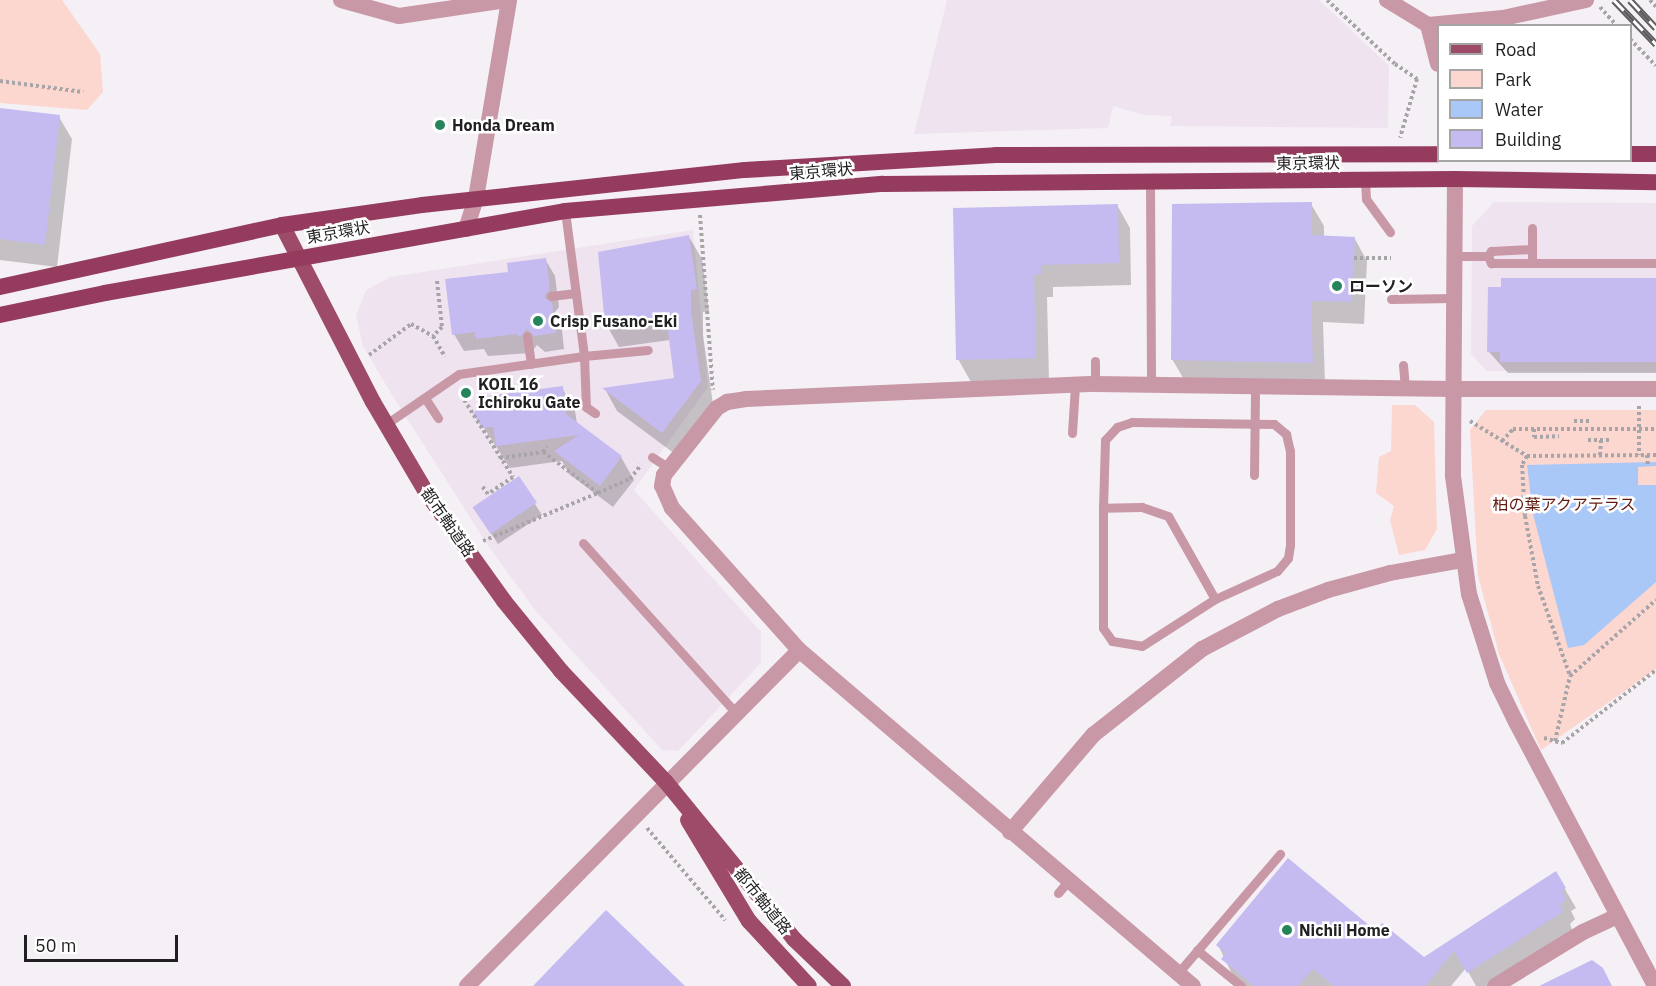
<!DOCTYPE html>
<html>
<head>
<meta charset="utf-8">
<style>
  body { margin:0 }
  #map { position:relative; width:1656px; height:986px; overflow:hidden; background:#f5f0f5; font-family:"IBM Plex Sans","Noto Sans JP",sans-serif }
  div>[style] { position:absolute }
  .built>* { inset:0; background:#efe3ef }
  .green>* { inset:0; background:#fcd7cf }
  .water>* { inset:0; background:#a9c7f7 }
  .shadow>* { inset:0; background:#0003 }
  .building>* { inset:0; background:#c5bbf1; transform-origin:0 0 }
  .path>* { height:4px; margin-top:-2px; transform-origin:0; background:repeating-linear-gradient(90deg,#a8a5a8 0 3px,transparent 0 6px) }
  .service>* { height:9px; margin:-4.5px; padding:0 4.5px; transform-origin:4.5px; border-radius:4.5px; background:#c998a7 }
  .minor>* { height:16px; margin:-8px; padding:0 8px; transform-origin:8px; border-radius:8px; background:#c998a7 }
  .tertiary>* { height:16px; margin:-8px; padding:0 8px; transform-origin:8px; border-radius:8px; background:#c998a7 }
  .primary>* { height:16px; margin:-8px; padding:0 8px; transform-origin:8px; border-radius:8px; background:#9e4b69 }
  .trunk>* { height:16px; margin:-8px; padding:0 8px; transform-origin:8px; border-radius:8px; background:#953c5e }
  .rail>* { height:7px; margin-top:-3.5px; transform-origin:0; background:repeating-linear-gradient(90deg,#fff 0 14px,#605d60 0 28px); box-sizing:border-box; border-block:2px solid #605d60 }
  .dots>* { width:16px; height:16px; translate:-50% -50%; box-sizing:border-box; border:3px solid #fff; border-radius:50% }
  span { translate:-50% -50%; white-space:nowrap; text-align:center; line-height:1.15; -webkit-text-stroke:5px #fff; paint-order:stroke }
  .poi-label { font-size:16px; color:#211f21; font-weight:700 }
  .left { translate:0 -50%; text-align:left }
  .street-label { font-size:16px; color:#211f21 }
  .park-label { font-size:16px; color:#631c10 }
  .legend { position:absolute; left:1437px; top:24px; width:195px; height:138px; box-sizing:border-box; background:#fff; border:2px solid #a6a5a6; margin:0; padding:8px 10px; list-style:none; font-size:18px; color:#211f21 }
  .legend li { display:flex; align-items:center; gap:12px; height:30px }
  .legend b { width:30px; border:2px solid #a6a5a6 }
  .scale { position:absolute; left:24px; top:935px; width:154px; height:27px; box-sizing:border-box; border:3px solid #211f21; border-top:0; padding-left:8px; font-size:18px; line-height:21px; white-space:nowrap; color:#211f21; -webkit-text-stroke:4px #fff; paint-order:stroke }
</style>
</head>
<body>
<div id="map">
  <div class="built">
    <i style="clip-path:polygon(947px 0,1319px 0,1389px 66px,1388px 128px,1170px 126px,1172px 116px,1144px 115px,1113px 106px,1108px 128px,914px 134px)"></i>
    <i style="clip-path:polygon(1494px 202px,1656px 203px,1656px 372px,1487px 371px,1471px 354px,1472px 226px)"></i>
    <i style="clip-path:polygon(693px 230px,708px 387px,634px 490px,761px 632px,761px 663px,678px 751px,662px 750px,535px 610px,487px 544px,392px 395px,363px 346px,356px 316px,366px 290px,390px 277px)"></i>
  </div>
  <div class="green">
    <i style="clip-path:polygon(0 0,62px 0,100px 54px,103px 92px,87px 110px,0 103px)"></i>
    <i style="clip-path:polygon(1392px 405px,1415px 405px,1434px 422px,1437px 529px,1425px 550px,1399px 555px,1390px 520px,1394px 506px,1376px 493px,1379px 457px,1391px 451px)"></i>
    <i style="clip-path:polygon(1486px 410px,1656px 410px,1656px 669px,1541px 750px,1499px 654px,1478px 576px,1470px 430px)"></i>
  </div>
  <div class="water">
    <i style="clip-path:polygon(1656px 462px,1656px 466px,1638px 467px,1638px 485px,1656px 485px,1656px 582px,1584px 645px,1568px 648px,1533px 514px,1527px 465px)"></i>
  </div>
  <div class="shadow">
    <i style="clip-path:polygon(0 110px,59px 117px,72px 139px,57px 267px,0 260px)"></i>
    <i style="clip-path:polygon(1311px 204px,1324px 226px,1324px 237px,1355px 239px,1367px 261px,1364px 324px,1323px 322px,1325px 384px,1185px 381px,1172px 359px)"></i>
    <i style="clip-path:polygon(1117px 205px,1130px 228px,1131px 285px,1053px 287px,1053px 297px,1047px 297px,1049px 380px,971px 382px,958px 359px,955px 209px)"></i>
    <i style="clip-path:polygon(689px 237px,702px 259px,709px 311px,703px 312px,703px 335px,713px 404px,675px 454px,617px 411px,605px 389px,676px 379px,670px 340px,619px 347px,606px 324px)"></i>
    <i style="clip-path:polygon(545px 259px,555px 276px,559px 307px,555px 312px,561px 321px,564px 349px,545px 352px,537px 345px,531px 353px,488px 356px,484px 349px,464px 351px,454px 334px,510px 273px)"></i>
    <i style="clip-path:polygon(1656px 279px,1656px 373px,1508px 373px,1489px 352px)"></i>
    <i style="clip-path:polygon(562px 388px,575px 411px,577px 424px,621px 457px,634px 480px,613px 507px,569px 474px,562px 461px,510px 468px,475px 414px)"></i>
    <i style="clip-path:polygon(535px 504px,542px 515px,498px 544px,481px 518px)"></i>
    <i style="clip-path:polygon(1556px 874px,1576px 908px,1571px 911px,1575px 919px,1570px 924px,1573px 932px,1486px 986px,1476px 986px,1466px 968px,1451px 986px,1243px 986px,1234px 978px,1218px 945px,1376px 933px,1424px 959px)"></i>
  </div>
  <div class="building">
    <i style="clip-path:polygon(0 108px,60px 115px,45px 245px,0 239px)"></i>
    <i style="clip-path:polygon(1312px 202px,1312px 235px,1355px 237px,1352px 302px,1311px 301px,1313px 363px,1171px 360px,1172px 204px)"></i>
    <i style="clip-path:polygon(1118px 204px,1119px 263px,1041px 265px,1041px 274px,1034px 275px,1036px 358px,956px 360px,953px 208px)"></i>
    <i style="clip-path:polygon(689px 235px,697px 289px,691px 290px,691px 311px,701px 381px,662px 433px,602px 388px,674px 378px,666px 316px,605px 325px,598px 252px)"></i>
    <i style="clip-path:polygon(546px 258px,550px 289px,544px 297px,552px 303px,556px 333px,534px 336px,527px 329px,520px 337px,516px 334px,476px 339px,475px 332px,452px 335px,445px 279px,508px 272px,507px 263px)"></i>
    <i style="clip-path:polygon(1501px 278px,1656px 278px,1656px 362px,1500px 362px,1500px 352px,1487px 352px,1488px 287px,1501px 287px)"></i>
    <i style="clip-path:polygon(563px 386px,566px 414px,622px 456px,600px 486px,554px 451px,579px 435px,496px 446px,493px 427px,482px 428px,473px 414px,487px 396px)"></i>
    <i style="left:519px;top:476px;width:32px;height:56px;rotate:56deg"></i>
    <i style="clip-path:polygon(1288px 858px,1376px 931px,1382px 923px,1424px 957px,1556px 871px,1566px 888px,1562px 891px,1566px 900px,1560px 904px,1563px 912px,1467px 973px,1454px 951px,1425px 986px,1334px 986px,1313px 969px,1298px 986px,1254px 986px,1221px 959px,1226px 953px,1216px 945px)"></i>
    <i style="clip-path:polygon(606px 910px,685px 986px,533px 986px)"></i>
    <i style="clip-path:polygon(1592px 960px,1603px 968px,1612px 986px,1539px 986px)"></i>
  </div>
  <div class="path">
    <i style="left:1327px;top:0;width:93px;rotate:43.3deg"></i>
    <i style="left:1395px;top:64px;width:27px;rotate:34deg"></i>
    <i style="left:1417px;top:79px;width:61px;rotate:106.1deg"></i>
    <i style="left:1650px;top:0;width:9px;rotate:49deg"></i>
    <i style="left:1600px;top:7px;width:25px;rotate:48deg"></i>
    <i style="left:1630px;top:39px;width:37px;rotate:46deg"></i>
    <i style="left:0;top:81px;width:84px;rotate:7.5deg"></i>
    <i style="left:700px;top:215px;width:175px;rotate:85.8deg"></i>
    <i style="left:1354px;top:258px;width:37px"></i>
    <i style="left:437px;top:281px;width:46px;rotate:83.8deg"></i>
    <i style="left:442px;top:327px;width:13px;rotate:135deg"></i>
    <i style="left:433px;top:336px;width:24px;rotate:60deg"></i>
    <i style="left:369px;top:355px;width:52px;rotate:-36.4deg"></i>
    <i style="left:411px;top:324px;width:25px;rotate:29deg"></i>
    <i style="left:461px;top:395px;width:97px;rotate:57.6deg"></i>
    <i style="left:513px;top:477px;width:30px;rotate:146deg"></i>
    <i style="left:488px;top:494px;width:10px;rotate:-127deg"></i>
    <i style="left:1639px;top:406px;width:49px;rotate:90deg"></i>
    <i style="left:1470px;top:421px;width:67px;rotate:31.6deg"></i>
    <i style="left:1574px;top:421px;width:16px"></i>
    <i style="left:1534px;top:429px;width:8px;rotate:90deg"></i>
    <i style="left:1534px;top:437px;width:25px;rotate:-2deg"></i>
    <i style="left:1588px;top:440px;width:23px"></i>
    <i style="left:1502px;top:441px;width:16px;rotate:-47deg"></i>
    <i style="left:1513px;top:429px;width:143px"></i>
    <i style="left:543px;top:452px;width:69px;rotate:36.7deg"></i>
    <i style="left:598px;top:493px;width:35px;rotate:-24deg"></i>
    <i style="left:630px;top:479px;width:18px;rotate:-52deg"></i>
    <i style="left:1600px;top:455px;width:15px;rotate:-86deg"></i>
    <i style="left:1647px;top:455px;width:11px;rotate:85deg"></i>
    <i style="left:1656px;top:455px;width:129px;rotate:179.6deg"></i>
    <i style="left:1527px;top:456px;width:10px;rotate:119deg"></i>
    <i style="left:1522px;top:465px;width:51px;rotate:86.6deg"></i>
    <i style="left:1525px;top:516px;width:71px;rotate:79.5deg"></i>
    <i style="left:1538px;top:586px;width:96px;rotate:70.4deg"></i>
    <i style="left:1570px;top:676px;width:115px;rotate:-41.5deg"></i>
    <i style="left:500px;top:458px;width:43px;rotate:-7.9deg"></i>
    <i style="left:543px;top:452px;width:7px;rotate:-56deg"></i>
    <i style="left:483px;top:541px;width:125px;rotate:-22.7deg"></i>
    <i style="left:1544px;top:738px;width:19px;rotate:16deg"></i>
    <i style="left:1562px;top:743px;width:119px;rotate:-37.8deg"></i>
    <i style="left:1555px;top:741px;width:67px;rotate:-77deg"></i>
    <i style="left:647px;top:828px;width:121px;rotate:49.7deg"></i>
  </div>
  <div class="service">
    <i style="left:1365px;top:180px;width:19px;rotate:87deg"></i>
    <i style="left:1366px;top:199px;width:41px;rotate:54deg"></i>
    <i style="left:1150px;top:183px;width:201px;rotate:89.7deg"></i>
    <i style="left:565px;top:211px;width:146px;rotate:82.5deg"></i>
    <i style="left:584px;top:356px;width:64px;rotate:-5.4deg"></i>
    <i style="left:1532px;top:249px;width:14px;rotate:90deg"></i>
    <i style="left:1532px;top:263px;width:124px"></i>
    <i style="left:1454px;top:256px;width:34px"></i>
    <i style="left:1488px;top:256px;width:6px;rotate:-59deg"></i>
    <i style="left:1491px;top:251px;width:41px;rotate:-2.8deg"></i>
    <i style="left:1532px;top:249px;width:21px;rotate:-90deg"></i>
    <i style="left:1488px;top:256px;width:8px;rotate:67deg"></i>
    <i style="left:1491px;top:263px;width:41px"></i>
    <i style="left:551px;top:296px;width:25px;rotate:-7deg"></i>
    <i style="left:1391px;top:299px;width:63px;rotate:-0.9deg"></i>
    <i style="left:527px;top:336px;width:28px;rotate:82deg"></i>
    <i style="left:1403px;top:365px;width:24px;rotate:85deg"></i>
    <i style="left:1095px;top:384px;width:23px;rotate:-90deg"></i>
    <i style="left:425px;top:398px;width:24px;rotate:57deg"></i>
    <i style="left:1132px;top:422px;width:142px;rotate:0.8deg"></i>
    <i style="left:1274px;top:424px;width:16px;rotate:40deg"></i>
    <i style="left:1286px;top:434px;width:17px;rotate:77deg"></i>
    <i style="left:1290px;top:451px;width:94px;rotate:90deg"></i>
    <i style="left:1290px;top:545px;width:13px;rotate:99deg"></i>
    <i style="left:1288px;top:558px;width:17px;rotate:130deg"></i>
    <i style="left:1277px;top:571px;width:68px;rotate:155.7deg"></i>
    <i style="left:1215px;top:599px;width:95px;rotate:-119.5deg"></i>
    <i style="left:1168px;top:516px;width:28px;rotate:-161deg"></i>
    <i style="left:1142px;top:507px;width:39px;rotate:179deg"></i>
    <i style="left:1103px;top:508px;width:68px;rotate:-88.3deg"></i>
    <i style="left:1105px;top:440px;width:18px;rotate:-47deg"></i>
    <i style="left:1117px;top:427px;width:16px;rotate:-18deg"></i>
    <i style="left:386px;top:424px;width:88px;rotate:-34.4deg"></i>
    <i style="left:459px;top:374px;width:126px;rotate:-8.2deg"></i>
    <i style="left:584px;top:356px;width:51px;rotate:87.8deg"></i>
    <i style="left:586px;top:407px;width:11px;rotate:34deg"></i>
    <i style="left:1072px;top:433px;width:48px;rotate:-86.4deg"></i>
    <i style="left:652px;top:457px;width:20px;rotate:33deg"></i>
    <i style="left:1254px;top:475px;width:88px;rotate:-89.3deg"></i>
    <i style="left:1103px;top:508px;width:120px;rotate:90deg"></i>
    <i style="left:1103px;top:628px;width:16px;rotate:55deg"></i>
    <i style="left:1112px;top:641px;width:30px;rotate:9deg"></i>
    <i style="left:1142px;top:646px;width:87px;rotate:-32.8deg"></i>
    <i style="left:583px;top:543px;width:229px;rotate:48deg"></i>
    <i style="left:1058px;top:893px;width:16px;rotate:-50deg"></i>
    <i style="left:1197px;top:950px;width:57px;rotate:39.3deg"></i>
    <i style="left:1178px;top:973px;width:157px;rotate:-49.4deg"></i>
  </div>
  <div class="minor">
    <i style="left:341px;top:0;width:60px;rotate:15.4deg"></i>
    <i style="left:399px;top:16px;width:110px;rotate:-8.4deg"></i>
    <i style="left:1387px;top:0;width:48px;rotate:31.4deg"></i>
    <i style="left:1428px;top:25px;width:75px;rotate:-5.3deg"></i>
    <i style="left:1503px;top:18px;width:85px;rotate:-12.2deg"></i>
    <i style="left:1428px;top:25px;width:40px;rotate:75.6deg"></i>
    <i style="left:466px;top:229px;width:33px;rotate:-72deg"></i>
    <i style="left:476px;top:198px;width:201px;rotate:-80.5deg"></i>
    <i style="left:1010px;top:832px;width:128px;rotate:-49.4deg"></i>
    <i style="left:1093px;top:735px;width:139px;rotate:-38.3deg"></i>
    <i style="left:1202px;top:649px;width:86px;rotate:-27.8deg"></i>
    <i style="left:1278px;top:609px;width:53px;rotate:-20.8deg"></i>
    <i style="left:1328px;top:590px;width:64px;rotate:-15.3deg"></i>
    <i style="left:1390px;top:573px;width:73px;rotate:-10.2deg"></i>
    <i style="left:467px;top:986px;width:472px;rotate:-45.3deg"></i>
    <i style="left:1193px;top:986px;width:518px;rotate:-139.54deg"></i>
    <i style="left:799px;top:650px;width:191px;rotate:-131.8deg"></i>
    <i style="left:672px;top:508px;width:24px;rotate:-114deg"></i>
    <i style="left:662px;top:486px;width:11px;rotate:-80deg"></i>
    <i style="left:664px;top:475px;width:85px;rotate:-51.7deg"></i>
    <i style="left:717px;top:408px;width:12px;rotate:-31deg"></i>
    <i style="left:727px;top:402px;width:19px;rotate:-9deg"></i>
    <i style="left:746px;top:399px;width:349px;rotate:-2.5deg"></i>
    <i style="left:1095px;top:384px;width:358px;rotate:0.8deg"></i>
    <i style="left:1495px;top:986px;width:103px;rotate:-31.5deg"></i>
    <i style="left:1583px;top:932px;width:38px;rotate:-25deg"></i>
  </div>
  <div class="tertiary">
    <i style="left:1455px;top:179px;width:297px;rotate:90.4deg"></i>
    <i style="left:1453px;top:476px;width:119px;rotate:82.3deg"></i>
    <i style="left:1469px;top:594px;width:93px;rotate:72.5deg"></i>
    <i style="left:1497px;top:683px;width:43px;rotate:64deg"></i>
    <i style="left:1516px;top:722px;width:298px;rotate:62.2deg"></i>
    <i style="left:1453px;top:389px;width:203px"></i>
  </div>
  <div class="primary">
    <i style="left:282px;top:225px;width:199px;rotate:62.8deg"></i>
    <i style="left:373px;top:402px;width:104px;rotate:59.5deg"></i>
    <i style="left:426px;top:492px;width:134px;rotate:54.4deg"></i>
    <i style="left:504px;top:601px;width:90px;rotate:50.8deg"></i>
    <i style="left:561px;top:671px;width:153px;rotate:46.6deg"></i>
    <i style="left:666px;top:782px;width:203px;rotate:50.8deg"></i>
    <i style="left:794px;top:939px;width:68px;rotate:43.8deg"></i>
    <i style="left:688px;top:820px;width:118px;rotate:58.9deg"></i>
    <i style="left:749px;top:921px;width:88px;rotate:47.3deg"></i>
  </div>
  <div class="trunk">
    <i style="left:1630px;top:154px;width:26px"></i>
    <i style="left:0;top:287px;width:289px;rotate:-12.4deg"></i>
    <i style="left:282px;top:225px;width:141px;rotate:-8.1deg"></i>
    <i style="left:422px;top:205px;width:325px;rotate:-6.2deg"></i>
    <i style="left:745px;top:170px;width:251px;rotate:-3.4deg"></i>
    <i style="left:996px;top:155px;width:442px;rotate:-0.1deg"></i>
    <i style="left:0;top:315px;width:107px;rotate:-11.8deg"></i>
    <i style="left:105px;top:293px;width:467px;rotate:-10.1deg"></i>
    <i style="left:565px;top:211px;width:319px;rotate:-4.9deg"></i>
    <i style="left:883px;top:184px;width:572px;rotate:-0.5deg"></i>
    <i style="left:1455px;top:179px;width:201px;rotate:0.9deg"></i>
  </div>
  <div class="rail">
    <i style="left:1614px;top:0;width:61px;rotate:46.3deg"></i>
    <i style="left:1630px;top:0;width:38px;rotate:47deg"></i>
  </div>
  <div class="dots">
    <i style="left:440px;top:125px;background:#25845c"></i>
    <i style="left:1337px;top:286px;background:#25845c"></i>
    <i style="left:538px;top:321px;background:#25845c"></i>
    <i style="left:466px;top:393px;background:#25845c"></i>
    <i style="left:1287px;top:930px;background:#25845c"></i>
  </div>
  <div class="poi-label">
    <span class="left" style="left:452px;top:125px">Honda Dream</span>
    <span class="left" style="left:1349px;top:286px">ローソン</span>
    <span class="left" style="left:550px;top:321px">Crisp Fusano-Eki</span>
    <span class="left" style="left:478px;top:393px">KOIL 16<br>Ichiroku Gate</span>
    <span class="left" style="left:1299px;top:930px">Nichii Home</span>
  </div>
  <div class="street-label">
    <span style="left:1308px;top:163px;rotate:-1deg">東京環状</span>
    <span style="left:821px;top:171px;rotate:-5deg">東京環状</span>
    <span style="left:338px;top:232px;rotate:-10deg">東京環状</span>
    <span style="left:448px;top:522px;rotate:55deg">都市軸道路</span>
    <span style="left:763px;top:901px;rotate:51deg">都市軸道路</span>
  </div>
  <div class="park-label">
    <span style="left:1564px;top:504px">柏の葉アクアテラス</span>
  </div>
  <ul class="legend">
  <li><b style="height:8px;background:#9e4b69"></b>Road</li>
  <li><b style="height:16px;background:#fcd7cf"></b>Park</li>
  <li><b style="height:16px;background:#a9c7f7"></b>Water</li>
  <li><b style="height:16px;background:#c5bbf1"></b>Building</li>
  </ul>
  <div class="scale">50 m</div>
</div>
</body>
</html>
